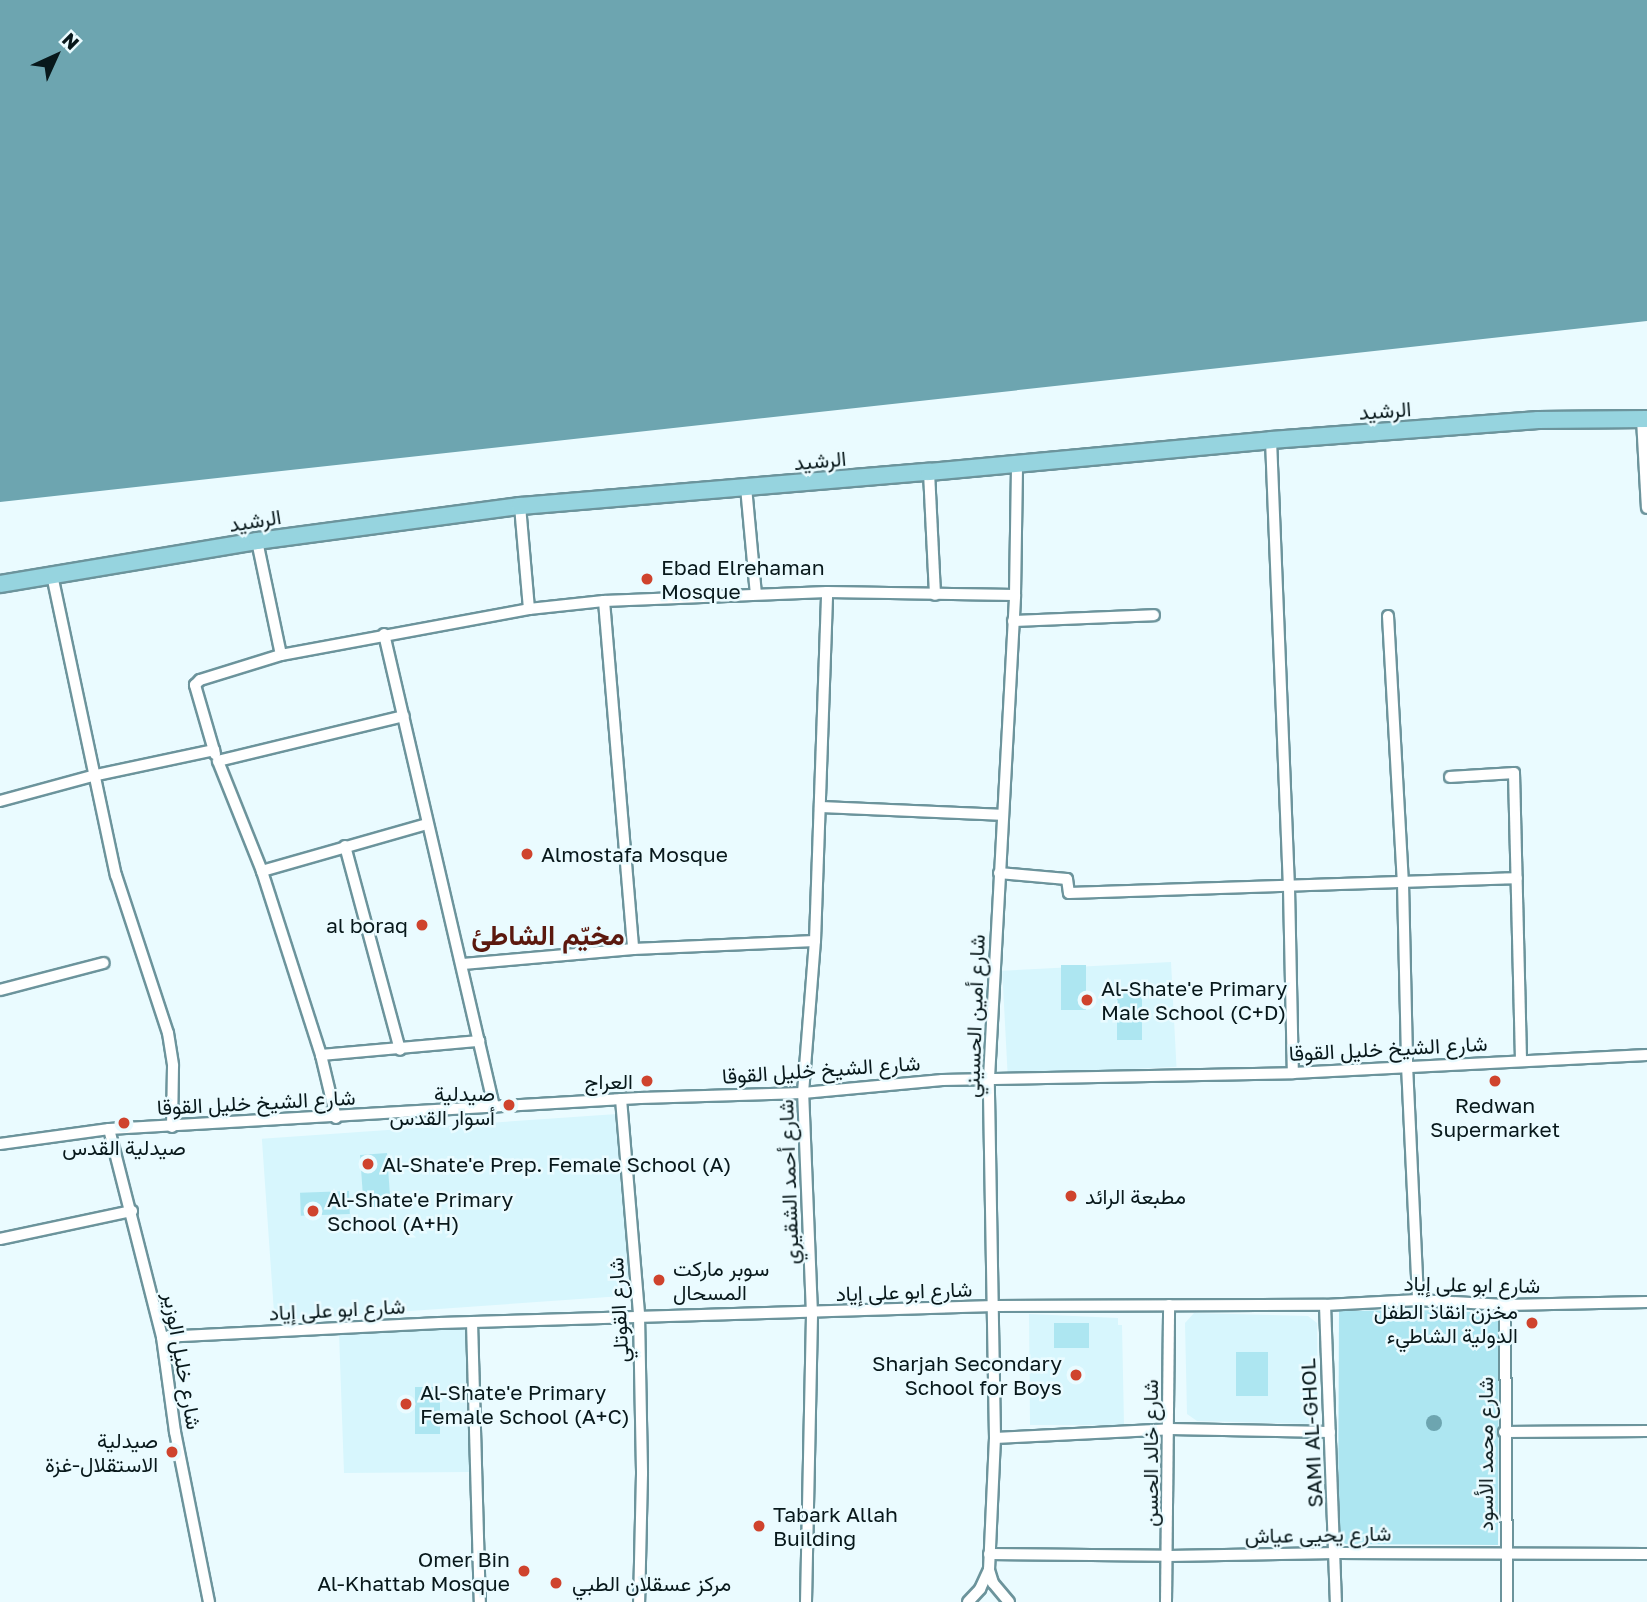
<!DOCTYPE html>
<html>
<head>
<meta charset="utf-8">
<style>
  body { margin:0 }
  #map { position:relative; width:1647px; height:1602px; overflow:hidden; background:#eafbff; font-family:"Golos Text",Vazirmatn,sans-serif }
  div>[style] { position:absolute }
  .built>* { inset:0; background:#d7f6fd; transform-origin:0 0 }
  .green>* { inset:0; background:#ade6f1; transform-origin:0 0 }
  .water>* { inset:0; background:#6da5b0 }
  .round { border-radius:50% }
  .roads { filter:drop-shadow(2px 0 #6c949c) drop-shadow(-2px 0 #6c949c) drop-shadow(0 2px #6c949c) drop-shadow(0 -2px #6c949c) }
  .street>* { height:10px; margin:-5px; padding:0 5px; transform-origin:5px; border-radius:5px; background:#fff }
  .primary>* { height:16px; margin:-8px; padding:0 8px; transform-origin:8px; border-radius:8px; background:#96d4df }
  .dots>* { width:19px; height:19px; translate:-50% -50%; box-sizing:border-box; border:4px solid #eafbff; border-radius:50% }
  span { translate:-50% -50%; white-space:nowrap; text-align:center; line-height:1.15; -webkit-text-stroke:5px #eafbff; paint-order:stroke }
  .street-label { font-size:21px; color:#08181b }
  .poi-label { font-size:21px; color:#08181b }
  .left { translate:0 -50%; text-align:left }
  .right { translate:-100% -50%; text-align:right }
  .district-label { font-size:28px; color:#5b180e; font-weight:700 }
  .north { position:absolute; left:21px; top:21px; width:70px; height:70px; -webkit-text-stroke:5px #eafbff; paint-order:stroke; rotate:45deg; font-size:19px; font-weight:700; line-height:28px; text-align:center; color:#08181b }
  .north::after { content:''; display:block; margin:auto; width:24px; height:32px; background:#08181b; clip-path:polygon(50% 0,100% 100%,50% 72%,0 100%) }
</style>
</head>
<body>
<div id="map">
  <div class="built">
    <i style="left:1171px;top:962px;width:105px;height:169px;rotate:87deg"></i>
    <i style="left:617px;top:1114px;width:182px;height:356px;rotate:86deg"></i>
    <i style="clip-path:polygon(1194px 1313px,1308px 1316px,1317px 1323px,1318px 1412px,1312px 1424px,1197px 1421px,1187px 1414px,1185px 1323px)"></i>
    <i style="clip-path:polygon(1029px 1314px,1118px 1318px,1118px 1325px,1122px 1325px,1124px 1425px,1030px 1425px)"></i>
    <i style="clip-path:polygon(461px 1327px,472px 1336px,469px 1472px,344px 1473px,339px 1333px)"></i>
  </div>
  <div class="green">
    <i style="left:1061px;top:965px;width:25px;height:45px"></i>
    <i style="left:1117px;top:993px;width:25px;height:47px"></i>
    <i style="left:387px;top:1153px;width:53px;height:27px;rotate:86deg"></i>
    <i style="left:349px;top:1191px;width:23px;height:49px;rotate:88deg"></i>
    <i style="clip-path:polygon(1418px 1310px,1499px 1313px,1498px 1545px,1338px 1544px,1339px 1311px)"></i>
    <i style="left:1054px;top:1323px;width:35px;height:25px"></i>
    <i style="left:1236px;top:1352px;width:32px;height:44px"></i>
    <i style="left:415px;top:1387px;width:25px;height:47px"></i>
  </div>
  <div class="water">
    <i style="clip-path:polygon(0 0,1647px 0,1647px 321px,0 502px)"></i>
    <i class="round" style="left:1426px;top:1415px;width:16px;height:16px"></i>
  </div>
  <div class="roads">
    <div class="street">
      <i style="left:1642px;top:419px;width:89px;rotate:86.8deg"></i>
      <i style="left:1271px;top:440px;width:448px;rotate:87.7deg"></i>
      <i style="left:1289px;top:888px;width:185px;rotate:88.8deg"></i>
      <i style="left:929px;top:472px;width:123px;rotate:87.2deg"></i>
      <i style="left:746px;top:487px;width:107px;rotate:84.7deg"></i>
      <i style="left:520px;top:506px;width:103px;rotate:85deg"></i>
      <i style="left:257px;top:541px;width:116px;rotate:78.1deg"></i>
      <i style="left:281px;top:655px;width:252px;rotate:-10.5deg"></i>
      <i style="left:529px;top:609px;width:75px;rotate:-6.1deg"></i>
      <i style="left:604px;top:601px;width:223px;rotate:-2.3deg"></i>
      <i style="left:827px;top:592px;width:188px;rotate:0.9deg"></i>
      <i style="left:52px;top:575px;width:307px;rotate:78deg"></i>
      <i style="left:116px;top:875px;width:166px;rotate:71.8deg"></i>
      <i style="left:168px;top:1033px;width:33px;rotate:81deg"></i>
      <i style="left:173px;top:1066px;width:61px;rotate:90.9deg"></i>
      <i style="left:604px;top:601px;width:349px;rotate:85.2deg"></i>
      <i style="left:1388px;top:616px;width:267px;rotate:86.8deg"></i>
      <i style="left:1403px;top:883px;width:182px;rotate:88.7deg"></i>
      <i style="left:1407px;top:1065px;width:235px;rotate:87.3deg"></i>
      <i style="left:1013px;top:621px;width:141px;rotate:-2.4deg"></i>
      <i style="left:384px;top:634px;width:485px;rotate:76.9deg"></i>
      <i style="left:215px;top:754px;width:72px;rotate:-106.2deg"></i>
      <i style="left:195px;top:685px;width:7px;rotate:-45deg"></i>
      <i style="left:200px;top:680px;width:85px;rotate:-17.2deg"></i>
      <i style="left:1450px;top:777px;width:64px;rotate:-3.6deg"></i>
      <i style="left:1514px;top:773px;width:287px;rotate:88.6deg"></i>
      <i style="left:0;top:801px;width:95px;rotate:-15.2deg"></i>
      <i style="left:92px;top:776px;width:125px;rotate:-12deg"></i>
      <i style="left:820px;top:807px;width:181px;rotate:2.5deg"></i>
      <i style="left:345px;top:846px;width:211px;rotate:74.9deg"></i>
      <i style="left:262px;top:871px;width:172px;rotate:-15.9deg"></i>
      <i style="left:999px;top:873px;width:68px;rotate:5deg"></i>
      <i style="left:1067px;top:879px;width:14px;rotate:82deg"></i>
      <i style="left:1069px;top:893px;width:448px;rotate:-1.9deg"></i>
      <i style="left:463px;top:964px;width:171px;rotate:-5deg"></i>
      <i style="left:633px;top:949px;width:182px;rotate:-2.5deg"></i>
      <i style="left:0;top:990px;width:107px;rotate:-14.6deg"></i>
      <i style="left:321px;top:1055px;width:159px;rotate:-5.1deg"></i>
      <i style="left:621px;top:1099px;width:217px;rotate:85.2deg"></i>
      <i style="left:639px;top:1315px;width:159px;rotate:88.9deg"></i>
      <i style="left:642px;top:1474px;width:128px;rotate:91.3deg"></i>
      <i style="left:336px;top:1118px;width:65px;rotate:-103.4deg"></i>
      <i style="left:321px;top:1055px;width:193px;rotate:-107.8deg"></i>
      <i style="left:262px;top:871px;width:118px;rotate:-111.8deg"></i>
      <i style="left:218px;top:761px;width:191px;rotate:-13.6deg"></i>
      <i style="left:109px;top:1129px;width:215px;rotate:75.7deg"></i>
      <i style="left:162px;top:1337px;width:96px;rotate:82.2deg"></i>
      <i style="left:175px;top:1432px;width:173px;rotate:78.7deg"></i>
      <i style="left:0;top:1144px;width:110px;rotate:-7.8deg"></i>
      <i style="left:109px;top:1129px;width:532px;rotate:-3.34deg"></i>
      <i style="left:640px;top:1098px;width:163px;rotate:-1.8deg"></i>
      <i style="left:803px;top:1093px;width:140px;rotate:-5.3deg"></i>
      <i style="left:942px;top:1080px;width:351px;rotate:-1.1deg"></i>
      <i style="left:1293px;top:1073px;width:354px;rotate:-2.9deg"></i>
      <i style="left:0;top:1239px;width:135px;rotate:-12deg"></i>
      <i style="left:1325px;top:1305px;width:297px;rotate:87.9deg"></i>
      <i style="left:1505px;top:1305px;width:297px;rotate:89.6deg"></i>
      <i style="left:472px;top:1322px;width:280px;rotate:88.4deg"></i>
      <i style="left:162px;top:1337px;width:278px;rotate:-2.9deg"></i>
      <i style="left:440px;top:1323px;width:555px;rotate:-1.75deg"></i>
      <i style="left:995px;top:1306px;width:330px;rotate:-0.2deg"></i>
      <i style="left:1325px;top:1305px;width:93px;rotate:-3.1deg"></i>
      <i style="left:1418px;top:1300px;width:87px;rotate:3.3deg"></i>
      <i style="left:1505px;top:1305px;width:142px;rotate:-1.2deg"></i>
      <i style="left:1504px;top:1432px;width:143px;rotate:-0.4deg"></i>
      <i style="left:995px;top:1438px;width:175px;rotate:-2.9deg"></i>
      <i style="left:1170px;top:1429px;width:160px;rotate:1.1deg"></i>
      <i style="left:989px;top:1554px;width:179px;rotate:0.6deg"></i>
      <i style="left:1168px;top:1556px;width:168px;rotate:-1deg"></i>
      <i style="left:1336px;top:1553px;width:311px;rotate:0.2deg"></i>
      <i style="left:806px;top:1602px;width:288px;rotate:-88.8deg"></i>
      <i style="left:812px;top:1314px;width:221px;rotate:-92.3deg"></i>
      <i style="left:803px;top:1093px;width:152px;rotate:-85.5deg"></i>
      <i style="left:815px;top:941px;width:349px;rotate:-88deg"></i>
      <i style="left:968px;top:1602px;width:18px;rotate:-47deg"></i>
      <i style="left:980px;top:1589px;width:21px;rotate:-65deg"></i>
      <i style="left:1009px;top:1602px;width:25px;rotate:-130deg"></i>
      <i style="left:993px;top:1583px;width:14px;rotate:-107deg"></i>
      <i style="left:989px;top:1570px;width:132px;rotate:-87.4deg"></i>
      <i style="left:995px;top:1438px;width:360px;rotate:-91deg"></i>
      <i style="left:989px;top:1078px;width:484px;rotate:-86.9deg"></i>
      <i style="left:1015px;top:595px;width:131px;rotate:-89.1deg"></i>
      <i style="left:1166px;top:1602px;width:297px;rotate:-89.4deg"></i>
    </div>
    <div class="primary">
      <i style="left:0;top:584px;width:261px;rotate:-9.5deg"></i>
      <i style="left:257px;top:541px;width:265px;rotate:-7.6deg"></i>
      <i style="left:520px;top:506px;width:410px;rotate:-4.8deg"></i>
      <i style="left:929px;top:472px;width:343px;rotate:-5.3deg"></i>
      <i style="left:1271px;top:440px;width:268px;rotate:-4.3deg"></i>
      <i style="left:1538px;top:420px;width:109px;rotate:-0.5deg"></i>
    </div>
  </div>
  <div class="dots">
    <i style="left:647px;top:579px;background:#cf432d"></i>
    <i style="left:527px;top:854px;background:#cf432d"></i>
    <i style="left:422px;top:925px;background:#cf432d"></i>
    <i style="left:1087px;top:1000px;background:#cf432d"></i>
    <i style="left:647px;top:1081px;background:#cf432d"></i>
    <i style="left:1495px;top:1081px;background:#cf432d"></i>
    <i style="left:509px;top:1105px;background:#cf432d"></i>
    <i style="left:124px;top:1123px;background:#cf432d"></i>
    <i style="left:368px;top:1164px;background:#cf432d"></i>
    <i style="left:1071px;top:1196px;background:#cf432d"></i>
    <i style="left:313px;top:1211px;background:#cf432d"></i>
    <i style="left:659px;top:1280px;background:#cf432d"></i>
    <i style="left:1532px;top:1323px;background:#cf432d"></i>
    <i style="left:1076px;top:1375px;background:#cf432d"></i>
    <i style="left:406px;top:1404px;background:#cf432d"></i>
    <i style="left:172px;top:1452px;background:#cf432d"></i>
    <i style="left:759px;top:1526px;background:#cf432d"></i>
    <i style="left:524px;top:1571px;background:#cf432d"></i>
    <i style="left:556px;top:1583px;background:#cf432d"></i>
  </div>
  <div class="street-label">
    <span style="left:1385px;top:410px;rotate:-4deg">الرشيد</span>
    <span style="left:820px;top:460px;rotate:-5deg">الرشيد</span>
    <span style="left:255px;top:520px;rotate:-9deg">الرشيد</span>
    <span style="left:974px;top:1016px;rotate:-88deg">شارع أمين الحسيني</span>
    <span style="left:1388px;top:1048px;rotate:-3deg">شارع الشيخ خليل القوقا</span>
    <span style="left:821px;top:1069px;rotate:-4deg">شارع الشيخ خليل القوقا</span>
    <span style="left:256px;top:1102px;rotate:-3deg">شارع الشيخ خليل القوقا</span>
    <span style="left:788px;top:1182px;rotate:-92deg">شارع أحمد الشقيري</span>
    <span style="left:1472px;top:1284px;rotate:1deg">شارع ابو على إياد</span>
    <span style="left:904px;top:1291px;rotate:-2deg">شارع ابو على إياد</span>
    <span style="left:337px;top:1309px;rotate:-3deg">شارع ابو على إياد</span>
    <span style="left:618px;top:1310px;rotate:-93deg">شارع القوتلي</span>
    <span style="left:183px;top:1361px;rotate:80deg">شارع خليل الوزير</span>
    <span style="left:1311px;top:1433px;rotate:-93deg">SAMI AL-GHOL</span>
    <span style="left:1150px;top:1453px;rotate:-90deg">شارع خالد الحسن</span>
    <span style="left:1485px;top:1454px;rotate:-90deg">شارع محمد الأسود</span>
    <span style="left:1318px;top:1534px;rotate:-1deg">شارع يحيى عياش</span>
  </div>
  <div class="poi-label">
    <span class="left" style="left:661px;top:579px">Ebad Elrehaman<br>Mosque</span>
    <span class="left" style="left:541px;top:854px">Almostafa Mosque</span>
    <span class="right" style="left:408px;top:925px">al boraq</span>
    <span class="left" style="left:1101px;top:1000px">Al-Shate'e Primary<br>Male School (C+D)</span>
    <span class="right" style="left:633px;top:1081px">العراج</span>
    <span class="right" style="left:495px;top:1105px">صيدلية<br>أسوار القدس</span>
    <span style="left:1495px;top:1117px">Redwan<br>Supermarket</span>
    <span style="left:124px;top:1147px">صيدلية القدس</span>
    <span class="left" style="left:382px;top:1164px">Al-Shate'e Prep. Female School (A)</span>
    <span class="left" style="left:1085px;top:1196px">مطبعة الرائد</span>
    <span class="left" style="left:327px;top:1211px">Al-Shate'e Primary<br>School (A+H)</span>
    <span class="left" style="left:673px;top:1280px">سوبر ماركت<br>المسحال</span>
    <span class="right" style="left:1518px;top:1323px">مخزن انقاذ الطفل<br>الدولية الشاطيء</span>
    <span class="right" style="left:1062px;top:1375px">Sharjah Secondary<br>School for Boys</span>
    <span class="left" style="left:420px;top:1404px">Al-Shate'e Primary<br>Female School (A+C)</span>
    <span class="right" style="left:158px;top:1452px">صيدلية<br>الاستقلال-غزة</span>
    <span class="left" style="left:773px;top:1526px">Tabark Allah<br>Building</span>
    <span class="right" style="left:510px;top:1571px">Omer Bin<br>Al-Khattab Mosque</span>
    <span class="left" style="left:572px;top:1583px">مركز عسقلان الطبي</span>
  </div>
  <div class="district-label">
    <span style="left:548px;top:935px">مخيّم الشاطئ</span>
  </div>
  <div class="north">N</div>
</div>
</body>
</html>
